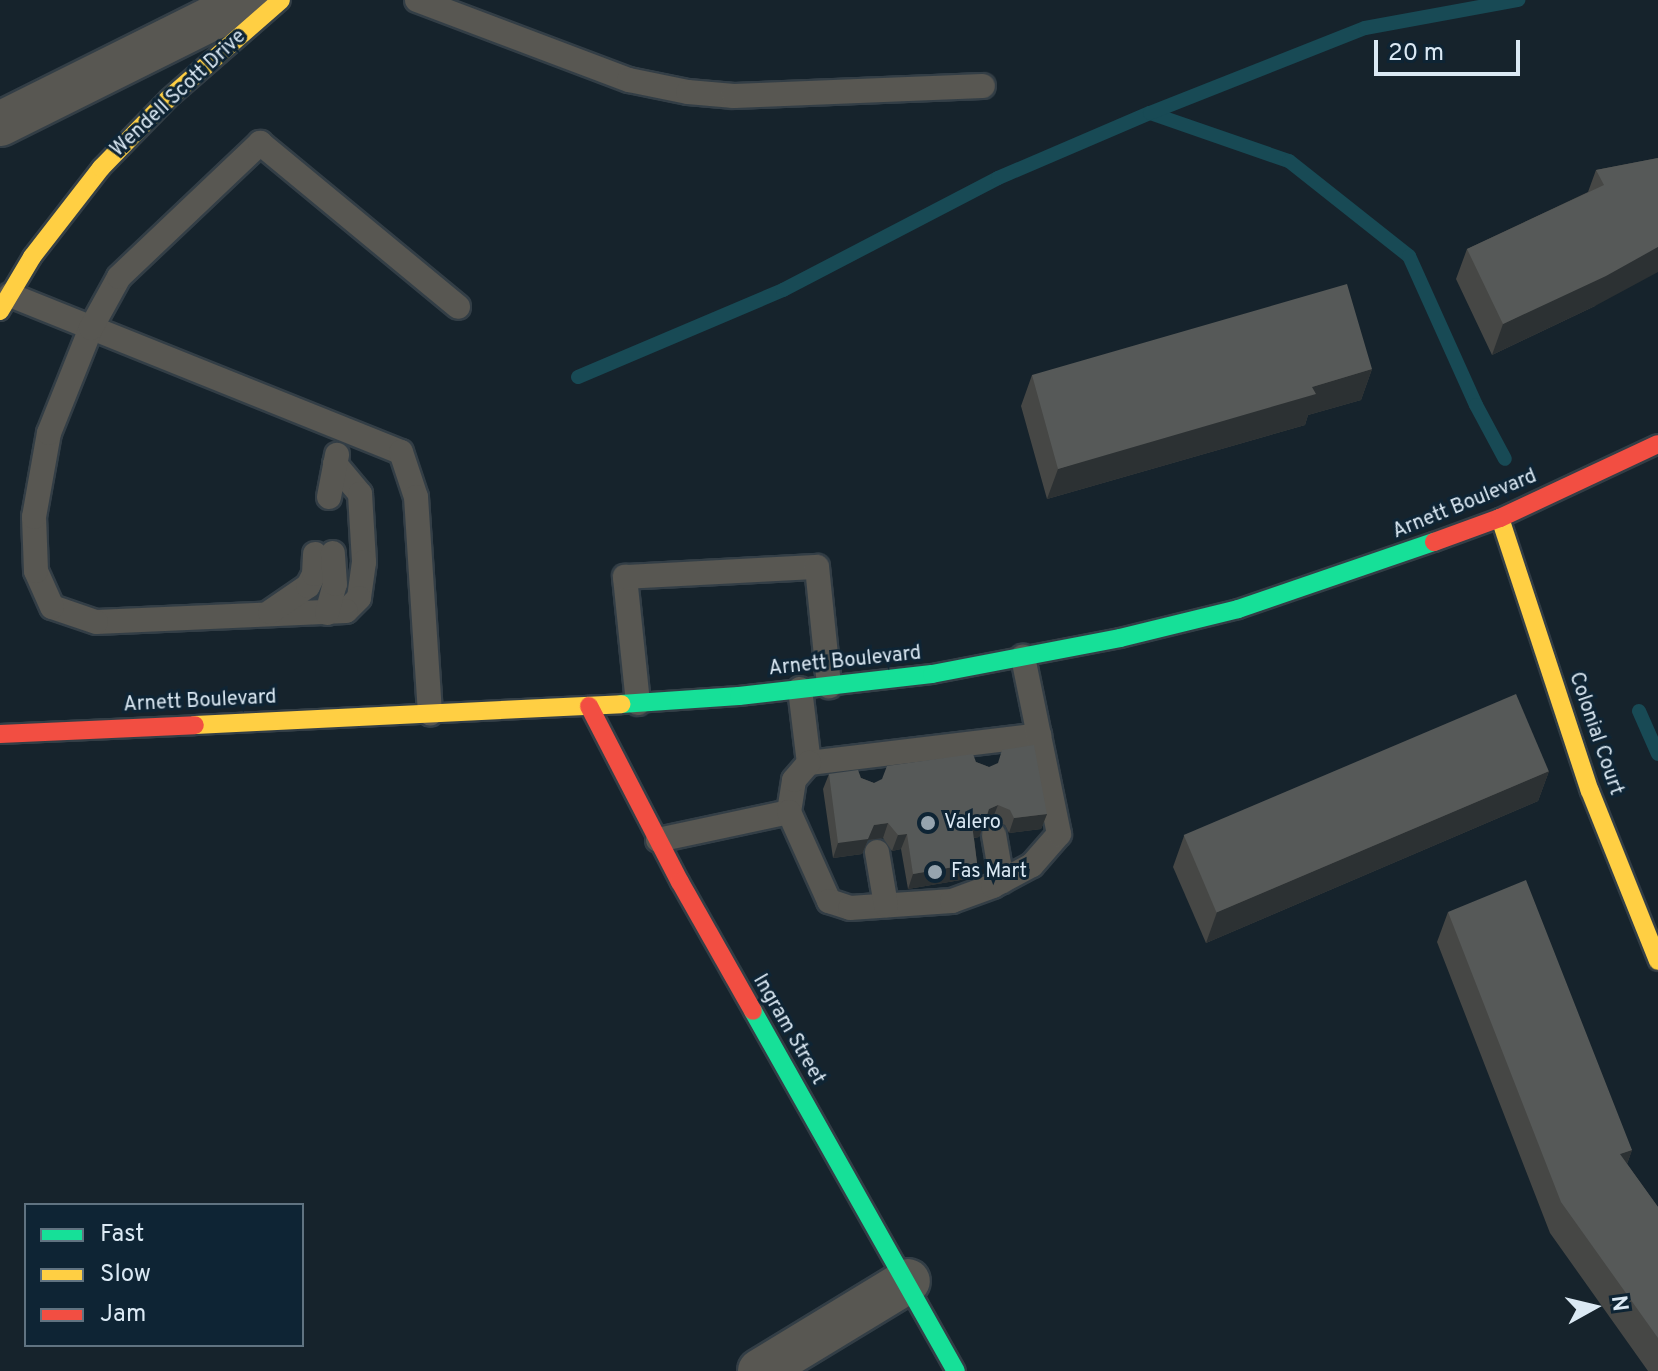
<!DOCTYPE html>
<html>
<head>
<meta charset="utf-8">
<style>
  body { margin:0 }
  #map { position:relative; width:1658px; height:1371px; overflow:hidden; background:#16232c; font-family:Overpass,sans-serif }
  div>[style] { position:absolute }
  .stream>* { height:14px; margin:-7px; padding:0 7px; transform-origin:7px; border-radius:7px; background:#184a55 }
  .roads { filter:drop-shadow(2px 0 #333e46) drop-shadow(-2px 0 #333e46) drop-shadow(0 2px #333e46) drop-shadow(0 -2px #333e46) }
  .lane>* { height:24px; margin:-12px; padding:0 12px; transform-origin:12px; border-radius:12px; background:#585752 }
  .street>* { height:44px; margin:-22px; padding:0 22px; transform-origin:22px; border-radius:22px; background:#585752 }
  .fast>* { height:18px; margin:-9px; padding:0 9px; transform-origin:9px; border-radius:9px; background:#16e098 }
  .slow>* { height:18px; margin:-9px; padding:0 9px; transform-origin:9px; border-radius:9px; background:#ffcf43 }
  .jam>* { height:18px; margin:-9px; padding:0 9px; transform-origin:9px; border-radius:9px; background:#f24e42 }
  .wall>* { inset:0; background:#464745 }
  .shaded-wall>* { inset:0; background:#2c3133 }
  .building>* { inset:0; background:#565958; transform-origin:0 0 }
  .dots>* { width:22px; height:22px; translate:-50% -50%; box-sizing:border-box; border:4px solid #0e2434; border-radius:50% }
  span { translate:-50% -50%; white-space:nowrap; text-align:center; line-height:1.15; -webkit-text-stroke:6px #0e2434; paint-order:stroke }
  .street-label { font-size:20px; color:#dbe9f4 }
  .poi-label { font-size:20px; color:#dbe9f4 }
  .left { translate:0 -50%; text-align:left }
  .legend { position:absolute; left:24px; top:1203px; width:280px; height:144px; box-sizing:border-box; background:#0e2434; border:2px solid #607381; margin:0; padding:10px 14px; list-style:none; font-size:24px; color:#dbe9f4 }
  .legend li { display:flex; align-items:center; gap:16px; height:40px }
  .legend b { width:40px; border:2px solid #607381 }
  .north { position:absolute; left:1554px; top:1267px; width:80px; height:80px; -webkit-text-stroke:6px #0e2434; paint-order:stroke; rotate:82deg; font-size:22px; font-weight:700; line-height:32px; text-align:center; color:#dbe9f4 }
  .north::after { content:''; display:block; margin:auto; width:28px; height:36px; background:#dbe9f4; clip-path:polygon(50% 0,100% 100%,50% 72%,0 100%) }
  .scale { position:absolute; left:1374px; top:40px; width:146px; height:36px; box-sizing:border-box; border:4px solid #dbe9f4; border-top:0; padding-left:10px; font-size:24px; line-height:28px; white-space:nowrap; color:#dbe9f4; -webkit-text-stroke:6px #0e2434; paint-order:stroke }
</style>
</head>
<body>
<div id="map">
  <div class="stream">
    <i style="left:1150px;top:113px;width:147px;rotate:19.1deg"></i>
    <i style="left:1289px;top:161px;width:153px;rotate:38.4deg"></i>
    <i style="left:1409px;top:256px;width:163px;rotate:65.8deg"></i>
    <i style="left:1476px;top:405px;width:61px;rotate:61.8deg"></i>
    <i style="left:578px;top:377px;width:223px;rotate:-23deg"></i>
    <i style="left:783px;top:290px;width:242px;rotate:-27.5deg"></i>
    <i style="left:998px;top:178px;width:165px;rotate:-23.2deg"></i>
    <i style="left:1150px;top:113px;width:231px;rotate:-21.6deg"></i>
    <i style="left:1365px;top:28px;width:156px;rotate:-10.4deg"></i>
    <i style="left:1639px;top:711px;width:47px;rotate:66.2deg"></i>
  </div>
  <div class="roads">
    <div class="lane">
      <i style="left:417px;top:0;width:227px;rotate:20.7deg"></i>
      <i style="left:629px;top:80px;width:60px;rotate:11.5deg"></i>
      <i style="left:688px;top:92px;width:46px;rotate:5deg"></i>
      <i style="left:734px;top:96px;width:249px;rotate:-2.3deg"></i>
      <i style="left:10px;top:295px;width:421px;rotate:21.9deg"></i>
      <i style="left:401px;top:452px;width:47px;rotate:71.6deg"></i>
      <i style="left:416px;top:497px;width:217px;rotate:86.3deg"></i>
      <i style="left:335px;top:464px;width:39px;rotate:50deg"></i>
      <i style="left:360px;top:494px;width:68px;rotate:86.6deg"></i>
      <i style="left:364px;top:562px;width:36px;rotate:98deg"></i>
      <i style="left:359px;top:598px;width:18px;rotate:135deg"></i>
      <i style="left:346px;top:611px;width:250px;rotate:177.5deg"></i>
      <i style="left:96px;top:622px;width:46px;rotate:-161.2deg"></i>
      <i style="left:52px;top:607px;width:39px;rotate:-114deg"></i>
      <i style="left:36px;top:571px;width:54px;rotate:-92.1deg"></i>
      <i style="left:34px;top:517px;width:85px;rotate:-79.9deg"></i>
      <i style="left:49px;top:433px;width:113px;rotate:-68.2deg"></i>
      <i style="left:91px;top:328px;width:58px;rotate:-61.2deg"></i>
      <i style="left:119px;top:277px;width:195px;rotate:-43.5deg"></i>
      <i style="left:260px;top:143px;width:257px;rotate:39.6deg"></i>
      <i style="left:329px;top:497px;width:43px;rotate:-79.2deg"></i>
      <i style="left:270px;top:612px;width:46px;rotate:-34.4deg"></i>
      <i style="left:308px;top:586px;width:13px;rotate:-63deg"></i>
      <i style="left:314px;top:574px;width:20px;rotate:-87deg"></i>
      <i style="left:327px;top:613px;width:30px;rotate:-75deg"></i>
      <i style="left:335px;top:584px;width:31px;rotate:-94deg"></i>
      <i style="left:800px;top:689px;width:75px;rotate:83.1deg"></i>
      <i style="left:809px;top:763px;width:232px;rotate:-6.9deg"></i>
      <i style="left:638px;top:703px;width:127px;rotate:-95.9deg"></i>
      <i style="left:625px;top:577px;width:192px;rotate:-3deg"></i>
      <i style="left:817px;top:567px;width:120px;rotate:84.2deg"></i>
      <i style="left:789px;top:812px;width:32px;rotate:-81deg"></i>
      <i style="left:794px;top:780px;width:23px;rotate:-49deg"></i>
      <i style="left:994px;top:835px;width:47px;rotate:80.1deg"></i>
      <i style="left:658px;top:840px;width:134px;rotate:-12.1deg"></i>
      <i style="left:789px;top:812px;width:98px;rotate:65.8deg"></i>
      <i style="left:829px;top:901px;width:22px;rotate:18deg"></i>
      <i style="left:850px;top:908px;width:102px;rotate:-3.9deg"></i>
      <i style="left:952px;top:901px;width:44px;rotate:-20.1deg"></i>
      <i style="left:993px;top:886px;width:44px;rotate:-28.3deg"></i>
      <i style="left:1032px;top:865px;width:41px;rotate:-48.9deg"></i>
      <i style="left:1059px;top:834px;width:181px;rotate:-101.5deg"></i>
      <i style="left:877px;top:852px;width:54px;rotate:80.4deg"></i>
    </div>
    <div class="street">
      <i style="left:0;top:124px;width:278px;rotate:-26.5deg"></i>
      <i style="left:760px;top:1371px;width:173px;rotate:-31.3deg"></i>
    </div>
    <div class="fast">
      <i style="left:621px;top:704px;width:118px;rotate:-3.9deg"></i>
      <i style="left:739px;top:696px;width:194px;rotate:-6.5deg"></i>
      <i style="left:932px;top:674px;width:191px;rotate:-10.8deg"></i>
      <i style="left:1120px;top:638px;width:122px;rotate:-13.8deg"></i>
      <i style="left:1238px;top:609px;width:207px;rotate:-18.9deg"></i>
      <i style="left:753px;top:1011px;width:413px;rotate:60.6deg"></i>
    </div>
    <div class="slow">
      <i style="left:0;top:311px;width:63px;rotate:-59.3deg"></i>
      <i style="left:32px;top:257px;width:113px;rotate:-52.2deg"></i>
      <i style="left:101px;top:168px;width:96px;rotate:-45.8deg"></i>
      <i style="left:168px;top:99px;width:150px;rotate:-41.2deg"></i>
      <i style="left:1500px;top:518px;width:287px;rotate:71.8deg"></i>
      <i style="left:1590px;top:791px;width:183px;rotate:68.2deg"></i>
      <i style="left:195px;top:725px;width:427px;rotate:-2.8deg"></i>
    </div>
    <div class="jam">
      <i style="left:1434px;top:542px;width:70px;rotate:-20deg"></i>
      <i style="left:1500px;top:518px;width:174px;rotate:-25.1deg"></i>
      <i style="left:589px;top:706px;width:198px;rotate:62.7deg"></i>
      <i style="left:680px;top:882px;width:148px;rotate:60.5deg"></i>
      <i style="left:0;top:734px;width:195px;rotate:-2.6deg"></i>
    </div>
  </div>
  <div class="wall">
    <i style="clip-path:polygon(1658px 158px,1595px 306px,1492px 355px,1456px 279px,1467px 249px,1588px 192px,1596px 170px)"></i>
    <i style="clip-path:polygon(1372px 369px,1361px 400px,1308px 415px,1305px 425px,1047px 499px,1021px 406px,1032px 375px)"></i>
    <i style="clip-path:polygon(976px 762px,989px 767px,1047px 814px,1041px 829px,1009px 833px,1005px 825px,992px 820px,984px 824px,979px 837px,974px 838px,977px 863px,972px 878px,908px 889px,901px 849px,892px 851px,883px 838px,868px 840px,862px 854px,833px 858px,823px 789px,829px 774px,861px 778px,874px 783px)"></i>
    <i style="clip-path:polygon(1549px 771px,1538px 801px,1206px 943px,1173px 867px,1184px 836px)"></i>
    <i style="clip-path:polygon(1448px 912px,1632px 1150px,1627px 1164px,1658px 1207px,1658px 1371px,1648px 1371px,1550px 1233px,1437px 942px)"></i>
  </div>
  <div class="shaded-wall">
    <i style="clip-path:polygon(1658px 247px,1658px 272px,1595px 306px,1492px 355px,1503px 324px)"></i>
    <i style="clip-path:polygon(1372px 369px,1361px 400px,1308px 415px,1305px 425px,1047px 499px,1058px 469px,1312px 387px)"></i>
    <i style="clip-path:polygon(1549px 771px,1538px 801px,1206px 943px,1217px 912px)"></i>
    <i style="clip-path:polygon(998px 805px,992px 820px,984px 824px,979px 837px,966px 839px,972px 824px,989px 809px)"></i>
    <i style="clip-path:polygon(1047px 814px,1041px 829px,1009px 833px,1014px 818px)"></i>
    <i style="clip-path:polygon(888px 823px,883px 838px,868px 840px,862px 854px,833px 858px,838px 843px,874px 825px)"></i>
    <i style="clip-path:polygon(907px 834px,901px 849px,892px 851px,898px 835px)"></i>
    <i style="clip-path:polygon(977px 863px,972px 878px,908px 889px,913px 874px)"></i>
    <i style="clip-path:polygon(1632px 1150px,1621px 1180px,1620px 1154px)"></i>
  </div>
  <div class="building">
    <i style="clip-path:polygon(1658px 158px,1658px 247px,1606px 276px,1503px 324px,1467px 249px,1604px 185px,1596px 170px)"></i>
    <i style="clip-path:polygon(1347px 284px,1372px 369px,1312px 387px,1316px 394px,1058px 469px,1032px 375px)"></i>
    <i style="left:1516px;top:694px;width:84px;height:361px;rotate:67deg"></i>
    <i style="clip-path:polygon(1034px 745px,1047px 814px,1014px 818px,1010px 810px,998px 805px,989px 809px,985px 822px,972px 824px,977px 863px,913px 874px,907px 834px,898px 835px,888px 823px,874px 825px,868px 839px,838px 843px,829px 774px,858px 770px,861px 778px,874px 783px,882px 779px,887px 766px,973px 754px,976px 762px,989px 767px,998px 763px,1002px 750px)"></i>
    <i style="clip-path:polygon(1526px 880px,1632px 1150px,1620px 1154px,1658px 1207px,1658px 1338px,1561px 1202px,1448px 912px)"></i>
  </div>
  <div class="dots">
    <i style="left:928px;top:823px;background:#96a4ae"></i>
    <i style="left:935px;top:872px;background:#96a4ae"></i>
  </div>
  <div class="street-label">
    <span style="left:179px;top:94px;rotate:-43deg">Wendell Scott Drive</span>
    <span style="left:1465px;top:505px;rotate:-22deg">Arnett Boulevard</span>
    <span style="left:845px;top:662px;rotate:-6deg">Arnett Boulevard</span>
    <span style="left:200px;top:702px;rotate:-3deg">Arnett Boulevard</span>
    <span style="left:1595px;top:734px;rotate:71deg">Colonial Court</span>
    <span style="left:788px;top:1030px;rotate:60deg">Ingram Street</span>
  </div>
  <div class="poi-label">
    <span class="left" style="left:944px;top:823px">Valero</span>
    <span class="left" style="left:951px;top:872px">Fas Mart</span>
  </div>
  <ul class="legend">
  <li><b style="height:10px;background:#16e098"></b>Fast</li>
  <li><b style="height:10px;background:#ffcf43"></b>Slow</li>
  <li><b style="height:10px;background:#f24e42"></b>Jam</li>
  </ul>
  <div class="north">N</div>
  <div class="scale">20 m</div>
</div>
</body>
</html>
